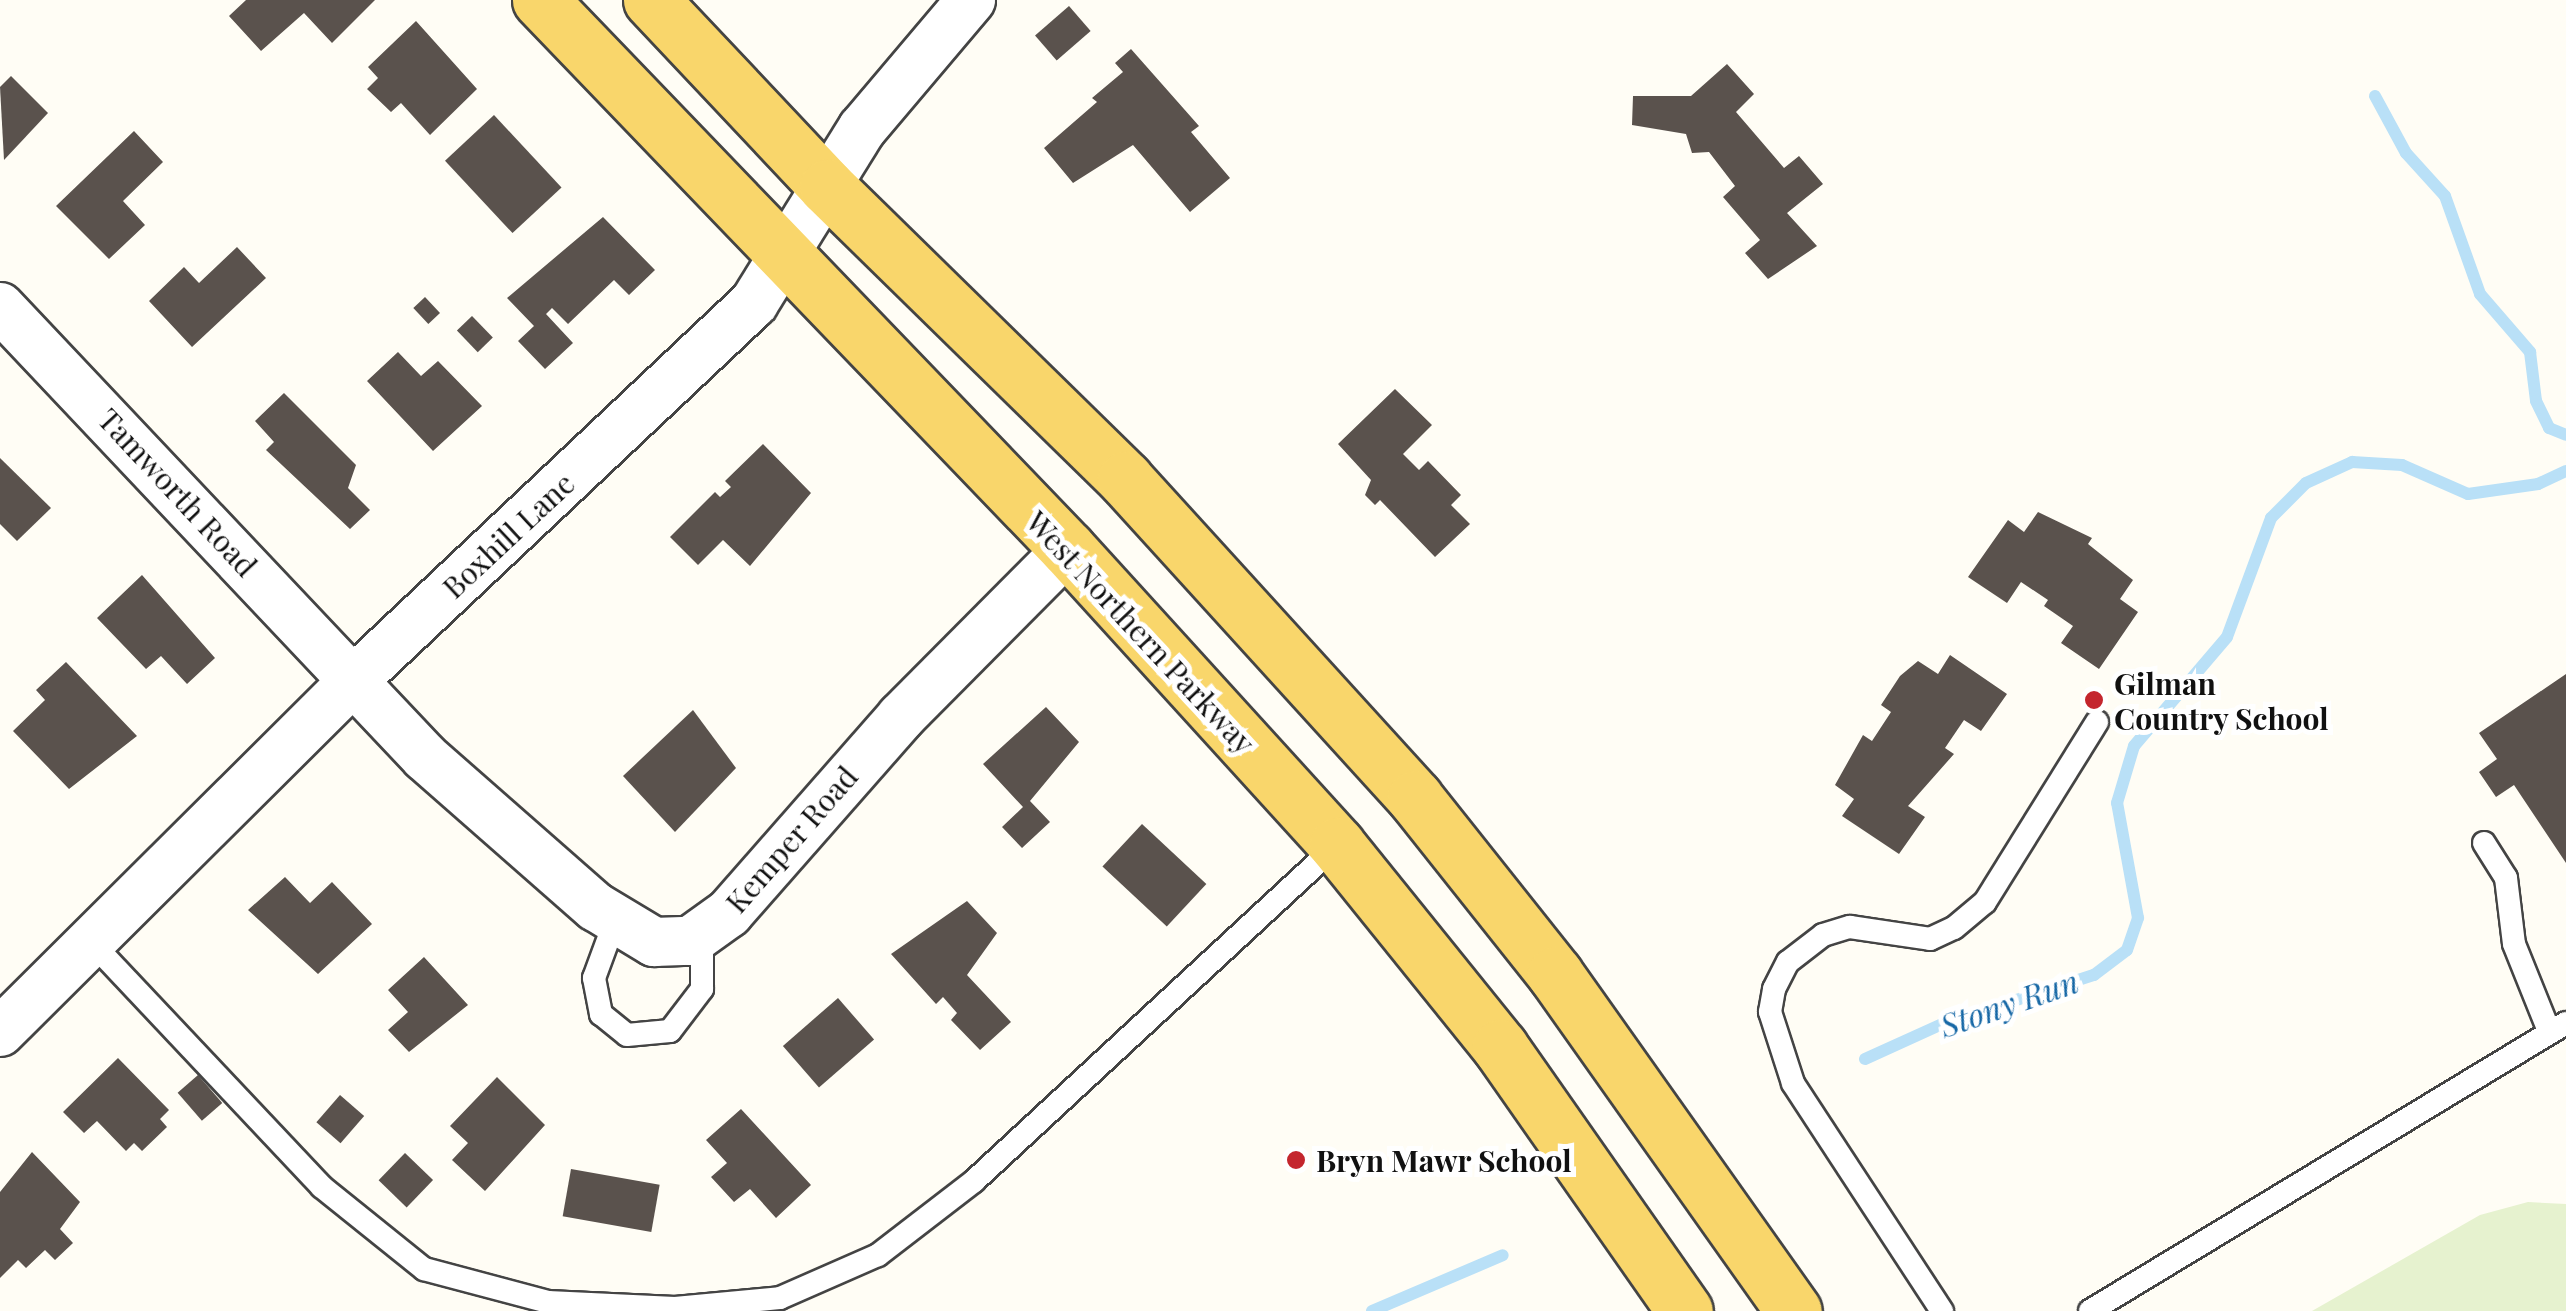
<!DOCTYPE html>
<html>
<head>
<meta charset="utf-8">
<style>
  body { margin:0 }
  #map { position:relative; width:2566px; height:1311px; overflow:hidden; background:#fffdf5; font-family:"Playfair Display",serif }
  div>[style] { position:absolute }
  .pitch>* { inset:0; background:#e6f2cf }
  .stream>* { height:12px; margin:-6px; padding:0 6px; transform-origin:6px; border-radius:6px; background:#b9e0f7 }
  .building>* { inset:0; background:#5a524d; transform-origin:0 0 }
  .roads { filter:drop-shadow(2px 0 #444) drop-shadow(-2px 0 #444) drop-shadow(0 2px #444) drop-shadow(0 -2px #444) }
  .lane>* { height:22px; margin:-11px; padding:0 11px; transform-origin:11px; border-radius:11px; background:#fff }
  .street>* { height:48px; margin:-24px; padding:0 24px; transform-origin:24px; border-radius:24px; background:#fff }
  .primary>* { height:55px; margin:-27.5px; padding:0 27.5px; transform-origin:27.5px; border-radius:27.5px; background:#f9d66b }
  .dots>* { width:28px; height:28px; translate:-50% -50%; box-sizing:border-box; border:5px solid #fff; border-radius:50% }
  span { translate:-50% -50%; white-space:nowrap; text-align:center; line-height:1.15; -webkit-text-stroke:10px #fff; paint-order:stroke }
  .street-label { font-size:30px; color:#111 }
  .poi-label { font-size:30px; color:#111; font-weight:700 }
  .left { translate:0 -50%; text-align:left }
  .water-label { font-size:32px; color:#1768a6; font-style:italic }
</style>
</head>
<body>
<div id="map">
  <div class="pitch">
    <i style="clip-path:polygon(2528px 1202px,2566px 1204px,2566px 1311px,2312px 1311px,2480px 1215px)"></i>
  </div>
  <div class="stream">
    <i style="left:2375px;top:96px;width:65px;rotate:61.5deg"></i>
    <i style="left:2406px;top:153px;width:58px;rotate:47.8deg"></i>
    <i style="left:2445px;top:196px;width:104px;rotate:70.3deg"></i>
    <i style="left:2480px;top:294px;width:77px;rotate:49.2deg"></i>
    <i style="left:2530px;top:352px;width:49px;rotate:83deg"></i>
    <i style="left:2536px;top:401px;width:30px;rotate:64deg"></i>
    <i style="left:2549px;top:428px;width:18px;rotate:22deg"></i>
    <i style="left:1865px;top:1059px;width:85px;rotate:-24.4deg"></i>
    <i style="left:1942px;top:1024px;width:160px;rotate:-17.9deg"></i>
    <i style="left:2094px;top:975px;width:41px;rotate:-37.1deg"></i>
    <i style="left:2127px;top:950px;width:34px;rotate:-71deg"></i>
    <i style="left:2138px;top:918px;width:117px;rotate:-100.3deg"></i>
    <i style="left:2117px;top:803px;width:59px;rotate:-73.4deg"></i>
    <i style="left:2134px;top:746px;width:143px;rotate:-49.5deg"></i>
    <i style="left:2227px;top:637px;width:127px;rotate:-69.7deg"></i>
    <i style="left:2271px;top:518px;width:49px;rotate:-45deg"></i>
    <i style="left:2306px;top:483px;width:51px;rotate:-24.5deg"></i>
    <i style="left:2352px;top:462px;width:50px;rotate:3.4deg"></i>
    <i style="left:2402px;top:465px;width:72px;rotate:23.7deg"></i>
    <i style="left:2468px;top:494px;width:71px;rotate:-8.1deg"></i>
    <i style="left:2538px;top:484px;width:31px;rotate:-25deg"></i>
    <i style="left:1372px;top:1311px;width:142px;rotate:-23.1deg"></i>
  </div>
  <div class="building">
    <i style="clip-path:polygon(246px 0,375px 0,332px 43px,304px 13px,261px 51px,229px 16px)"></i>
    <i style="left:1069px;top:6px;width:33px;height:45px;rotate:49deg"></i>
    <i style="clip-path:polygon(416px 21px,477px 89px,430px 135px,401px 103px,391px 112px,367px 89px,378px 78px,368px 67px)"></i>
    <i style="clip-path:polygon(1131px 49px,1199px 126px,1191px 132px,1230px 178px,1190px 212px,1133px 145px,1073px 183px,1044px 148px,1097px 102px,1092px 98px,1123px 72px,1115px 63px)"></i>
    <i style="clip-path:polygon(1727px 64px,1754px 94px,1736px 112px,1784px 168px,1799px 156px,1823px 184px,1787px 213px,1817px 246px,1768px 279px,1745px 253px,1760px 240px,1723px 197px,1735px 186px,1709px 152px,1692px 153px,1686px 134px,1632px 125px,1633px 96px,1691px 96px)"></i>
    <i style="clip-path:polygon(11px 76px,48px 113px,4px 160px,0 87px)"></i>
    <i style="left:494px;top:115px;width:99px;height:67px;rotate:47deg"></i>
    <i style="clip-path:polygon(134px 131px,163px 162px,123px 201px,145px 225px,109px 259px,56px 206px)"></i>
    <i style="clip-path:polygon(603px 217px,655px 270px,629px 295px,614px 280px,568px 324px,552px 308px,546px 314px,573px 343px,545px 369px,518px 341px,534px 326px,507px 298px)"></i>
    <i style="clip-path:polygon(237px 247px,266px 278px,192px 347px,149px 301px,184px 267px,199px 283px)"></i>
    <i style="left:425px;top:297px;width:22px;height:16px;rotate:47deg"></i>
    <i style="left:472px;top:316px;width:30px;height:21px;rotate:46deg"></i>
    <i style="clip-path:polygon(398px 352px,421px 376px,438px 361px,482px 406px,433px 451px,367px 381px)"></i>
    <i style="clip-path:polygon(1395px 389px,1432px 425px,1403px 454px,1419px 470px,1428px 461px,1461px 495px,1451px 505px,1470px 524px,1435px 557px,1380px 500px,1375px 505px,1365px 495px,1371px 480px,1338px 444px)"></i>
    <i style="clip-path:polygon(284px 393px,356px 465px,348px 488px,370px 510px,350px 529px,266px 450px,274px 442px,255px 421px)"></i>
    <i style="clip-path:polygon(763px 444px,811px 493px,750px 566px,723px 540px,698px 565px,670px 537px,715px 492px,720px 497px,731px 487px,725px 481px)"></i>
    <i style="clip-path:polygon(0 458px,51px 508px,17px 541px,0 524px)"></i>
    <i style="clip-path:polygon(2038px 512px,2092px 538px,2088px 544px,2133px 580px,2120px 599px,2138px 612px,2099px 669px,2061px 643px,2073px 626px,2044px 606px,2048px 600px,2021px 582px,2007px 603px,1968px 577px,2008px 520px,2024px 532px)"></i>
    <i style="clip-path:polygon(142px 575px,215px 658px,187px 684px,161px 656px,146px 669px,97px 618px)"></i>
    <i style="clip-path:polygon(1950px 655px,2007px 694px,1981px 731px,1964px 720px,1945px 748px,1954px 754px,1908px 806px,1925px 817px,1899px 854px,1842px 816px,1854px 799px,1835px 785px,1863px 735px,1872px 741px,1891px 712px,1881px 705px,1900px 676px,1918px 661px,1938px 674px)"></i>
    <i style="clip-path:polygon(66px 662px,137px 736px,69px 789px,13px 731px,45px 700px,36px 690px)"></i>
    <i style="clip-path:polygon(2566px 674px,2566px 863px,2514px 785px,2496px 797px,2479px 772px,2497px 759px,2479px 733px)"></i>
    <i style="clip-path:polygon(1046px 707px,1079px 742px,1030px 801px,1050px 822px,1022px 848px,1002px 827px,1023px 807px,983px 764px)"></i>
    <i style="clip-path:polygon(693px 710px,736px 768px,675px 832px,623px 776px)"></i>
    <i style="left:1142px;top:824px;width:88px;height:58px;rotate:43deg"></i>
    <i style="clip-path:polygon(285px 877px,310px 903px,332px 882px,372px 924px,318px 974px,248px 910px)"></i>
    <i style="clip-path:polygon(967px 901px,997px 933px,967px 975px,1011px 1022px,980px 1050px,951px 1020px,957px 1013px,943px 997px,936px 1004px,891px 954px)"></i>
    <i style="clip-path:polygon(424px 957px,468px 1005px,409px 1052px,388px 1030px,408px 1012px,388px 990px)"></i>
    <i style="left:838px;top:998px;width:55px;height:73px;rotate:49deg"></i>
    <i style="clip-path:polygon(118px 1058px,169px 1110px,160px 1119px,167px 1127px,142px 1151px,134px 1143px,126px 1151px,97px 1121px,84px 1133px,63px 1112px)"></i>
    <i style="left:198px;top:1075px;width:37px;height:27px;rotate:49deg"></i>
    <i style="clip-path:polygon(497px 1077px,545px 1125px,485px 1191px,452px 1160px,468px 1143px,450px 1126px)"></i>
    <i style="left:340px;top:1095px;width:32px;height:36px;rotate:41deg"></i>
    <i style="clip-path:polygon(741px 1109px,811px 1185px,776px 1218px,750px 1189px,734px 1202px,711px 1177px,727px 1163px,706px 1140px)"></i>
    <i style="clip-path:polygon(32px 1152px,80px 1202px,60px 1229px,73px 1243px,55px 1260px,45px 1250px,26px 1268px,18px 1260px,0 1278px,0 1192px)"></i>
    <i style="left:405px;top:1153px;width:39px;height:38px;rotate:44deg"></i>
    <i style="left:571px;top:1169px;width:90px;height:48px;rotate:10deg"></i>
  </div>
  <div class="roads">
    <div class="lane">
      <i style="left:2484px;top:843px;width:41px;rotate:57.8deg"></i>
      <i style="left:2506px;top:878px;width:66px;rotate:83.1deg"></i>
      <i style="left:2514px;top:944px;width:94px;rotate:68.1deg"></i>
      <i style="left:615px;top:921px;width:61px;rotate:110.2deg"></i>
      <i style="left:594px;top:978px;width:37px;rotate:79deg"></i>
      <i style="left:601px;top:1014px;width:33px;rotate:39deg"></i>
      <i style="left:627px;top:1035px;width:43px;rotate:-5.3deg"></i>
      <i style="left:670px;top:1031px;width:53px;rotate:-52.7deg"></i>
      <i style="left:702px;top:989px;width:56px;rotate:-90deg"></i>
      <i style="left:94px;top:945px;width:332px;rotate:46.7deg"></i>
      <i style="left:322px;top:1187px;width:131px;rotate:38.8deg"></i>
      <i style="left:424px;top:1269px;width:128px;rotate:14.9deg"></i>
      <i style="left:548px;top:1302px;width:127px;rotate:2.7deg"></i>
      <i style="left:675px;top:1308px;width:105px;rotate:-5.4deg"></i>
      <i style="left:780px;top:1298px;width:107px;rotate:-23.7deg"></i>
      <i style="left:878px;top:1255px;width:121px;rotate:-37.6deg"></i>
      <i style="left:974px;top:1181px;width:495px;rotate:-42.8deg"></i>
      <i style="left:1942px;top:1311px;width:272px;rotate:-123.2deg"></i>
      <i style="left:1793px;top:1083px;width:75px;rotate:-107.9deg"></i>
      <i style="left:1770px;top:1012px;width:23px;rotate:-80deg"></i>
      <i style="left:1774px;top:989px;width:30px;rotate:-63deg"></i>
      <i style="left:1788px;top:962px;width:44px;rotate:-37.6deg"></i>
      <i style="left:1823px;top:935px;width:28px;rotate:-17deg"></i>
      <i style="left:1850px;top:927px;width:81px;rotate:8.5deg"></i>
      <i style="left:1930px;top:939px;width:26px;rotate:-25deg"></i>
      <i style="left:1954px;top:928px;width:40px;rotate:-40deg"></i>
      <i style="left:1985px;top:902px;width:212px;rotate:-58.1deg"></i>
      <i style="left:2090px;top:1311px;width:556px;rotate:-31.18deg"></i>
    </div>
    <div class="street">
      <i style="left:0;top:307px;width:619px;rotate:46.64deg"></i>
      <i style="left:425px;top:757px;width:227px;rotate:41.3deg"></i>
      <i style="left:596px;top:907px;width:68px;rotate:31.1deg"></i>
      <i style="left:654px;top:942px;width:36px;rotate:-2deg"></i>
      <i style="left:690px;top:941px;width:48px;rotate:-35.7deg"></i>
      <i style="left:729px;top:913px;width:261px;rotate:-48.7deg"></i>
      <i style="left:901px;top:717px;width:237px;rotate:-45.2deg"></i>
      <i style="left:0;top:1032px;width:501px;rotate:-44.84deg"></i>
      <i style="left:355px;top:679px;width:548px;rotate:-43.3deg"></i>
      <i style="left:754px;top:303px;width:205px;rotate:-58.2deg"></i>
      <i style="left:862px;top:129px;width:169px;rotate:-49.8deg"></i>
    </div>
    <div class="primary">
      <i style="left:540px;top:0;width:762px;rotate:46.12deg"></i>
      <i style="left:1068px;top:549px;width:400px;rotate:47.7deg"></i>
      <i style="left:1337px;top:845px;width:260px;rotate:51.1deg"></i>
      <i style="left:1500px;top:1047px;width:322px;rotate:55deg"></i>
      <i style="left:651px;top:0;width:257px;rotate:46.7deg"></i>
      <i style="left:827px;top:187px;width:417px;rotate:44.4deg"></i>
      <i style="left:1125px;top:479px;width:431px;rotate:47.7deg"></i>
      <i style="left:1415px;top:798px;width:225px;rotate:51.5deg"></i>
      <i style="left:1555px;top:974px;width:413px;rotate:54.7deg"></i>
    </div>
  </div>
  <div class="dots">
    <i style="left:2094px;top:700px;background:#c4262e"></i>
    <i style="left:1296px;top:1160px;background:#c4262e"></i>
  </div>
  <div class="street-label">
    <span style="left:178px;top:492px;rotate:47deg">Tamworth Road</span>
    <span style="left:508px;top:535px;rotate:-43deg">Boxhill Lane</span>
    <span style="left:1141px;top:632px;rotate:47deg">West Northern Parkway</span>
    <span style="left:791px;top:839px;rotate:-49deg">Kemper Road</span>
  </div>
  <div class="poi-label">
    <span class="left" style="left:2114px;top:700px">Gilman<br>Country School</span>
    <span class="left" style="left:1316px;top:1160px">Bryn Mawr School</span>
  </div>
  <div class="water-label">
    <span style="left:2009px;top:1003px;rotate:-19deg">Stony Run</span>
  </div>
</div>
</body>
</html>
